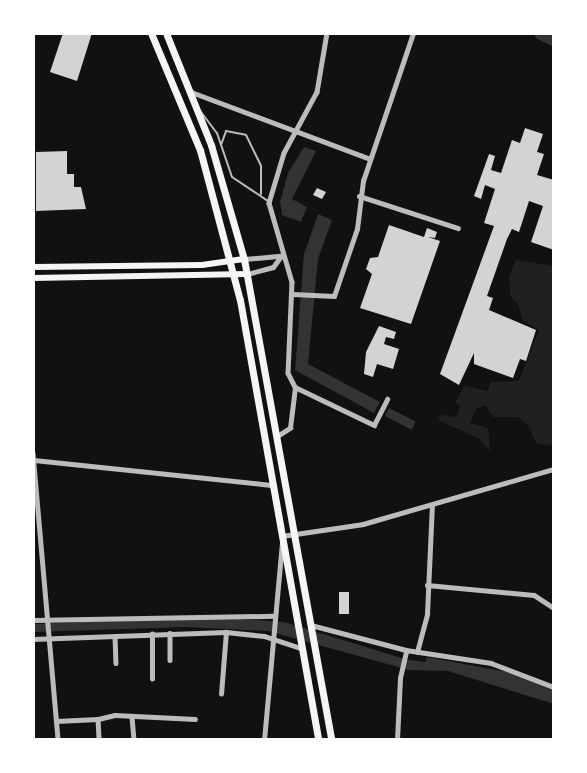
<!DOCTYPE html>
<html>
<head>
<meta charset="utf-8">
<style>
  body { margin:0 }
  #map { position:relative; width:587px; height:773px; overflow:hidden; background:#111; font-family:"Open Sans",sans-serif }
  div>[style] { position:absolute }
  .green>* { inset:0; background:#202020 }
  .water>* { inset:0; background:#333; transform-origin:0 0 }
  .river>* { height:14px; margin:-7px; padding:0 7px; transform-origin:7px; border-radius:7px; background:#333 }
  .building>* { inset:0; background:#d3d3d3; transform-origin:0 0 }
  .service>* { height:2px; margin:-1px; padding:0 1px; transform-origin:1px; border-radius:1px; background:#bcbcbc }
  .minor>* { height:4.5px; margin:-2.25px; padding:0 2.25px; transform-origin:2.25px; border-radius:2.25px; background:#bcbcbc }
  .tertiary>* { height:5px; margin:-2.5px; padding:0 2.5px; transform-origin:2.5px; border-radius:2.5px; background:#bcbcbc }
  .secondary>* { height:6px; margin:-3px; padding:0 3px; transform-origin:3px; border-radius:3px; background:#f5f5f5 }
  .trunk>* { height:7px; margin:-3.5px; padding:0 3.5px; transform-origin:3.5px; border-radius:3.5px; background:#f5f5f5 }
  span { translate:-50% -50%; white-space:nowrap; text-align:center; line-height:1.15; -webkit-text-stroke:6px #fff; paint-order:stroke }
  .frame { position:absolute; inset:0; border:35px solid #fff; pointer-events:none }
</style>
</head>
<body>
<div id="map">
  <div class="green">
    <i style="clip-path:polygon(516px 260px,554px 266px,554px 446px,536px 443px,528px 425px,518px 417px,493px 417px,485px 405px,476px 409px,470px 423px,488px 428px,490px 451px,478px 438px,438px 420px,440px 415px,456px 417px,460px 406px,455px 403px,464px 386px,488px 391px,490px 382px,519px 381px,539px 330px,523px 321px,518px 304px,510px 296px,509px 277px)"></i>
  </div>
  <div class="water">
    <i style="clip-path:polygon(304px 147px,316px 151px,292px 199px,307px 207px,301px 222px,282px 215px,280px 202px,288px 173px)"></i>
    <i style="clip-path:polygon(318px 214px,332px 220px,318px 259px,308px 364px,380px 402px,374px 413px,295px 370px,304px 254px)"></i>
    <i style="left:389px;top:408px;width:30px;height:9px;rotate:27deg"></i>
    <i style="clip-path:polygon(212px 617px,284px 622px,408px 660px,425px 662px,427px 657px,512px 673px,554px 691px,554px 704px,448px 671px,409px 670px,268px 631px,186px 627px,33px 632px,33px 624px)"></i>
  </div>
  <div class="river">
    <i style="left:541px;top:33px;width:14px;rotate:25deg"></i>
  </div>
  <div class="building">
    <i style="clip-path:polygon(63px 33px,92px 33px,77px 81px,50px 72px)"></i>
    <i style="clip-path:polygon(525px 128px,543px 134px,537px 152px,544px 154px,537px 175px,554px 180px,554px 250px,531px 242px,543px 206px,529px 201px,519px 232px,512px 229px,507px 239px,487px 296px,493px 298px,489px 310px,536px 330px,526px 361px,520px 359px,513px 378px,474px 364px,474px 353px,459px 385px,440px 374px,494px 226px,484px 223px,495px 189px,485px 185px,481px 199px,474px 196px,489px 154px,495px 156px,491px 170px,501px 173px,512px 140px,520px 143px)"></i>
    <i style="clip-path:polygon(67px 151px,67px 174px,74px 174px,74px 187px,81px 187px,86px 209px,36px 211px,36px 152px)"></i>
    <i style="clip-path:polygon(317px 188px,326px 192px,322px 199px,313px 195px)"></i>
    <i style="clip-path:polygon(389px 225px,424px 237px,427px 228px,437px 232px,435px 238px,428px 237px,440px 241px,411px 324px,360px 308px,372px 274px,366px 269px,370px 258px,378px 257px)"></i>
    <i style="clip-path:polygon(379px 326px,396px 332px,394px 339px,386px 337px,384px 344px,399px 349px,393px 369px,377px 364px,373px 377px,364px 374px,366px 352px)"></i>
    <i style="left:339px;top:592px;width:10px;height:22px"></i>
  </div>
  <div class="service">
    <i style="left:201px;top:112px;width:26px;rotate:53deg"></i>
    <i style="left:217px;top:133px;width:46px;rotate:71.2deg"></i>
    <i style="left:232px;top:177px;width:43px;rotate:33.7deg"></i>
    <i style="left:221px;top:145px;width:15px;rotate:-70deg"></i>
    <i style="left:226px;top:131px;width:20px;rotate:11deg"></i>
    <i style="left:246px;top:135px;width:34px;rotate:64deg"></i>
    <i style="left:261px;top:166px;width:28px;rotate:90deg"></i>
  </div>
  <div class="minor">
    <i style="left:327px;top:33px;width:60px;rotate:99.6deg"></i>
    <i style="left:317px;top:92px;width:69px;rotate:118.4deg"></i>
    <i style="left:284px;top:153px;width:52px;rotate:106.7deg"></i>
    <i style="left:269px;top:203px;width:82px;rotate:73.8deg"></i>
    <i style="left:292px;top:282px;width:91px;rotate:92.5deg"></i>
    <i style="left:288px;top:373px;width:16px;rotate:63deg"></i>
    <i style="left:295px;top:387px;width:88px;rotate:25.7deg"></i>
    <i style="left:374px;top:425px;width:29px;rotate:-63deg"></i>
    <i style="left:359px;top:196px;width:104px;rotate:17.9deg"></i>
    <i style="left:293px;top:294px;width:41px;rotate:2.8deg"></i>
    <i style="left:334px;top:296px;width:71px;rotate:-71.1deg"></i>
    <i style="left:357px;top:229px;width:48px;rotate:-82.9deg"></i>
    <i style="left:363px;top:181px;width:156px;rotate:-71.3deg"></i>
    <i style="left:276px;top:437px;width:17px;rotate:-33deg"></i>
    <i style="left:290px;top:428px;width:41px;rotate:-83deg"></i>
    <i style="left:33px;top:453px;width:288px;rotate:85deg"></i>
    <i style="left:34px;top:460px;width:238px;rotate:6deg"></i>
    <i style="left:282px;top:536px;width:82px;rotate:-8.4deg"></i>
    <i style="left:363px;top:524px;width:199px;rotate:-16.1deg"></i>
    <i style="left:427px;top:585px;width:107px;rotate:5.3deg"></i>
    <i style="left:534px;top:595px;width:24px;rotate:33deg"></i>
    <i style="left:33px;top:620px;width:240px;rotate:-1deg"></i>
    <i style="left:311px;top:625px;width:98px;rotate:14.7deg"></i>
    <i style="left:406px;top:650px;width:86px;rotate:8.7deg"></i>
    <i style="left:491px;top:663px;width:67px;rotate:20.9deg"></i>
    <i style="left:170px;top:633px;width:27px;rotate:90deg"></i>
    <i style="left:115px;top:636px;width:27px;rotate:88deg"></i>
    <i style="left:33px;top:639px;width:193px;rotate:-2.1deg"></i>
    <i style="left:226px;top:632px;width:38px;rotate:6deg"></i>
    <i style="left:264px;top:636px;width:40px;rotate:18deg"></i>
    <i style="left:417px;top:652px;width:39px;rotate:-75deg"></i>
    <i style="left:427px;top:614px;width:109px;rotate:-87.4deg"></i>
    <i style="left:152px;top:679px;width:45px;rotate:-90deg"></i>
    <i style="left:221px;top:694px;width:62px;rotate:-85.4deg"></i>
    <i style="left:132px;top:717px;width:23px;rotate:85deg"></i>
    <i style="left:98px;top:719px;width:17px;rotate:-13deg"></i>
    <i style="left:115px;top:715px;width:80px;rotate:2.9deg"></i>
    <i style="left:56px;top:721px;width:42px;rotate:-2.7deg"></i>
    <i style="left:98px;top:719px;width:21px;rotate:87deg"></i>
    <i style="left:397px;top:740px;width:62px;rotate:-87.2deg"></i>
    <i style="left:400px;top:678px;width:28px;rotate:-77deg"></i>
  </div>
  <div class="tertiary">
    <i style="left:191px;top:92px;width:191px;rotate:20.5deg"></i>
    <i style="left:244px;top:259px;width:37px;rotate:-5deg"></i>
    <i style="left:247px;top:274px;width:27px;rotate:-15deg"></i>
    <i style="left:273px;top:267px;width:14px;rotate:-54deg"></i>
    <i style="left:264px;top:740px;width:197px;rotate:-84.8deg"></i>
  </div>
  <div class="secondary">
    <i style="left:33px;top:267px;width:169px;rotate:-0.7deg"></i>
    <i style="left:202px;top:265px;width:42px;rotate:-8.1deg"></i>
    <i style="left:33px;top:278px;width:214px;rotate:-1.1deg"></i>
  </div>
  <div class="trunk">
    <i style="left:151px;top:33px;width:127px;rotate:67.3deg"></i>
    <i style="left:200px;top:150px;width:155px;rotate:75.1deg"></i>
    <i style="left:240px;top:300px;width:447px;rotate:79.9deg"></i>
    <i style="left:166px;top:33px;width:121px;rotate:68.1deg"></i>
    <i style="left:211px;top:145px;width:119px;rotate:73.9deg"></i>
    <i style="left:244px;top:259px;width:489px;rotate:79.7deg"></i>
  </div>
  <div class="frame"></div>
</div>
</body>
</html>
